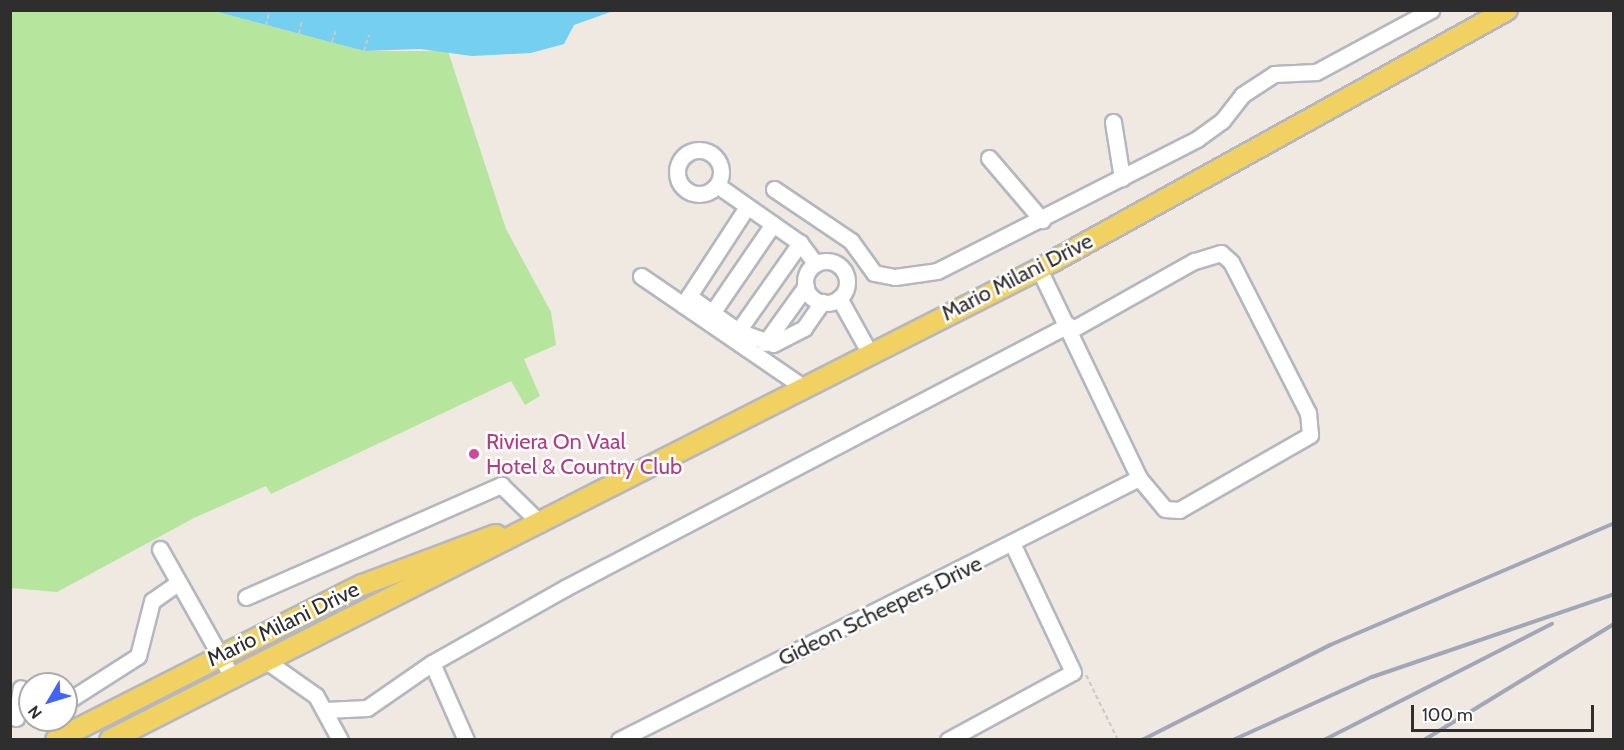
<!DOCTYPE html>
<html>
<head>
<meta charset="utf-8">
<style>
  body { margin:0 }
  #map { position:relative; width:1624px; height:750px; overflow:hidden; background:#efe9e1; font-family:Cabin,sans-serif }
  div>[style] { position:absolute }
  .green>* { inset:0; background:#b6e59e }
  .water>* { inset:0; background:#75cff0 }
  .path>* { height:2px; margin-top:-1px; transform-origin:0; background:repeating-linear-gradient(90deg,#c9c9c9 0 4.5px,transparent 0 7.5px) }
  .roads { filter:drop-shadow(2px 0 #b4b7c1) drop-shadow(-2px 0 #b4b7c1) drop-shadow(0 2px #b4b7c1) drop-shadow(0 -2px #b4b7c1) }
  .minor>* { height:15px; margin:-7.5px; padding:0 7.5px; transform-origin:7.5px; border-radius:7.5px; background:#fff }
  .minor>.ring { margin:-7.5px; padding:0; box-sizing:content-box; background:none; border:15px solid #fff; border-radius:50% }
  .major>* { height:20px; margin:-10px; padding:0 10px; transform-origin:10px; border-radius:10px; background:#f2d163 }
  .rail>* { height:4px; margin:-2px; padding:0 2px; transform-origin:2px; border-radius:2px; background:#a3a6b8 }
  .dots>* { width:16px; height:16px; translate:-50% -50%; box-sizing:border-box; border:3px solid #fff; border-radius:50% }
  span { translate:-50% -50%; white-space:nowrap; text-align:center; line-height:1.15; -webkit-text-stroke:5px #fff; paint-order:stroke }
  .street-label { font-size:22px; color:#2e2e2e }
  .hotel-label { font-size:22px; color:#b23c85 }
  .left { translate:0 -50%; text-align:left }
  .frame { position:absolute; inset:0; border:12px solid #2e2e2e; pointer-events:none }
  .north { position:absolute; left:18px; top:672px; width:60px; height:60px; box-sizing:border-box; background:#fff; border:2px solid #ababab; border-radius:50%; rotate:232deg; font-size:16px; font-weight:700; line-height:24px; text-align:center; color:#2e2e2e }
  .north::after { content:''; display:block; margin:auto; width:21px; height:27px; background:#4264fb; clip-path:polygon(50% 0,100% 100%,50% 72%,0 100%) }
  .scale { position:absolute; left:1411px; top:705px; width:183px; height:27px; box-sizing:border-box; border:3px solid #2e2e2e; border-top:0; padding-left:8px; font-size:18px; line-height:21px; white-space:nowrap; color:#2e2e2e; -webkit-text-stroke:4px #fff; paint-order:stroke }
</style>
</head>
<body>
<div id="map">
  <div class="green">
    <i style="clip-path:polygon(11px 11px,214px 11px,364px 51px,448px 51px,506px 229px,551px 312px,556px 345px,524px 359px,540px 396px,525px 405px,511px 381px,271px 494px,266px 486px,194px 518px,57px 592px,11px 588px)"></i>
  </div>
  <div class="water">
    <i style="clip-path:polygon(214px 11px,613px 10px,613px 11px,574px 25px,564px 44px,531px 53px,472px 56px,420px 49px,364px 51px)"></i>
  </div>
  <div class="path">
    <i style="left:266px;top:26px;width:16px;rotate:-76deg"></i>
    <i style="left:299px;top:34px;width:13px;rotate:-77deg"></i>
    <i style="left:332px;top:42px;width:13px;rotate:-72deg"></i>
    <i style="left:364px;top:51px;width:17px;rotate:-73deg"></i>
    <i style="left:1086px;top:675px;width:72px;rotate:63.8deg"></i>
  </div>
  <div class="roads">
    <div class="minor">
      <i style="left:1113px;top:122px;width:57px;rotate:80.9deg"></i>
      <i class="ring" style="left:677px;top:150px;width:29px;height:29px"></i>
      <i style="left:989px;top:158px;width:82px;rotate:49.5deg"></i>
      <i style="left:717px;top:185px;width:101px;rotate:34.9deg"></i>
      <i style="left:800px;top:243px;width:26px;rotate:53deg"></i>
      <i style="left:774px;top:189px;width:93px;rotate:34deg"></i>
      <i style="left:851px;top:241px;width:39px;rotate:54deg"></i>
      <i style="left:874px;top:273px;width:21px;rotate:11deg"></i>
      <i style="left:895px;top:277px;width:42px;rotate:-8.1deg"></i>
      <i style="left:937px;top:271px;width:292px;rotate:-26.9deg"></i>
      <i style="left:1197px;top:139px;width:31px;rotate:-36deg"></i>
      <i style="left:1222px;top:121px;width:33px;rotate:-52deg"></i>
      <i style="left:1242px;top:95px;width:38px;rotate:-33deg"></i>
      <i style="left:1274px;top:74px;width:42px;rotate:-2.7deg"></i>
      <i style="left:1316px;top:72px;width:131px;rotate:-28.3deg"></i>
      <i class="ring" style="left:805px;top:261px;width:27px;height:27px"></i>
      <i style="left:1039px;top:269px;width:232px;rotate:64.4deg"></i>
      <i style="left:1139px;top:478px;width:40px;rotate:50deg"></i>
      <i style="left:1165px;top:509px;width:14px;rotate:4deg"></i>
      <i style="left:1179px;top:510px;width:151px;rotate:-29.8deg"></i>
      <i style="left:1310px;top:435px;width:22px;rotate:-95deg"></i>
      <i style="left:1308px;top:413px;width:169px;rotate:-117deg"></i>
      <i style="left:1231px;top:262px;width:13px;rotate:-138deg"></i>
      <i style="left:1221px;top:253px;width:28px;rotate:163deg"></i>
      <i style="left:1194px;top:261px;width:141px;rotate:150.7deg"></i>
      <i style="left:641px;top:276px;width:196px;rotate:34.4deg"></i>
      <i style="left:689px;top:296px;width:60px;rotate:35.5deg"></i>
      <i style="left:738px;top:331px;width:37px;rotate:20deg"></i>
      <i style="left:773px;top:344px;width:35px;rotate:-27deg"></i>
      <i style="left:804px;top:328px;width:32px;rotate:-55deg"></i>
      <i style="left:839px;top:298px;width:62px;rotate:60.9deg"></i>
      <i style="left:683px;top:305px;width:117px;rotate:-56.9deg"></i>
      <i style="left:712px;top:313px;width:108px;rotate:-55.6deg"></i>
      <i style="left:738px;top:331px;width:108px;rotate:-54.8deg"></i>
      <i style="left:765px;top:343px;width:70px;rotate:-54.3deg"></i>
      <i style="left:160px;top:549px;width:147px;rotate:60.6deg"></i>
      <i style="left:246px;top:597px;width:279px;rotate:-23.7deg"></i>
      <i style="left:501px;top:485px;width:50px;rotate:44.2deg"></i>
      <i style="left:265px;top:660px;width:62px;rotate:35.2deg"></i>
      <i style="left:316px;top:696px;width:50px;rotate:61.4deg"></i>
      <i style="left:432px;top:663px;width:84px;rotate:66.2deg"></i>
      <i style="left:66px;top:702px;width:85px;rotate:-32.6deg"></i>
      <i style="left:138px;top:656px;width:57px;rotate:-75.7deg"></i>
      <i style="left:152px;top:601px;width:32px;rotate:-35deg"></i>
      <i style="left:325px;top:710px;width:42px;rotate:-2.7deg"></i>
      <i style="left:367px;top:708px;width:79px;rotate:-34.7deg"></i>
      <i style="left:432px;top:663px;width:153px;rotate:-29.4deg"></i>
      <i style="left:565px;top:588px;width:568px;rotate:-27.6deg"></i>
      <i style="left:16px;top:718px;width:30px;rotate:-81deg"></i>
      <i style="left:619px;top:740px;width:582px;rotate:-26.74deg"></i>
      <i style="left:948px;top:740px;width:142px;rotate:-28.5deg"></i>
      <i style="left:1073px;top:672px;width:140px;rotate:-115.3deg"></i>
    </div>
    <div class="major">
      <i style="left:56px;top:740px;width:343px;rotate:-26.9deg"></i>
      <i style="left:362px;top:585px;width:143px;rotate:-20.5deg"></i>
      <i style="left:110px;top:740px;width:1042px;rotate:-26.88deg"></i>
      <i style="left:1039px;top:269px;width:535px;rotate:-28.96deg"></i>
    </div>
  </div>
  <div class="rail">
    <i style="left:1142px;top:740px;width:211px;rotate:-26.8deg"></i>
    <i style="left:1330px;top:645px;width:309px;rotate:-23.2deg"></i>
    <i style="left:1233px;top:740px;width:153px;rotate:-24.4deg"></i>
    <i style="left:1372px;top:677px;width:256px;rotate:-18.9deg"></i>
    <i style="left:1324px;top:740px;width:256px;rotate:-27deg"></i>
    <i style="left:1424px;top:740px;width:223px;rotate:-31.4deg"></i>
  </div>
  <div class="dots">
    <i style="left:474px;top:454px;background:#d1479c"></i>
  </div>
  <div class="street-label">
    <span style="left:1017px;top:277px;rotate:-27deg">Mario Milani Drive</span>
    <span style="left:880px;top:611px;rotate:-26deg">Gideon Scheepers Drive</span>
    <span style="left:283px;top:624px;rotate:-26deg">Mario Milani Drive</span>
  </div>
  <div class="hotel-label">
    <span class="left" style="left:486px;top:454px">Riviera On Vaal<br>Hotel &amp; Country Club</span>
  </div>
  <div class="frame"></div>
  <div class="north">N</div>
  <div class="scale">100 m</div>
</div>
</body>
</html>
